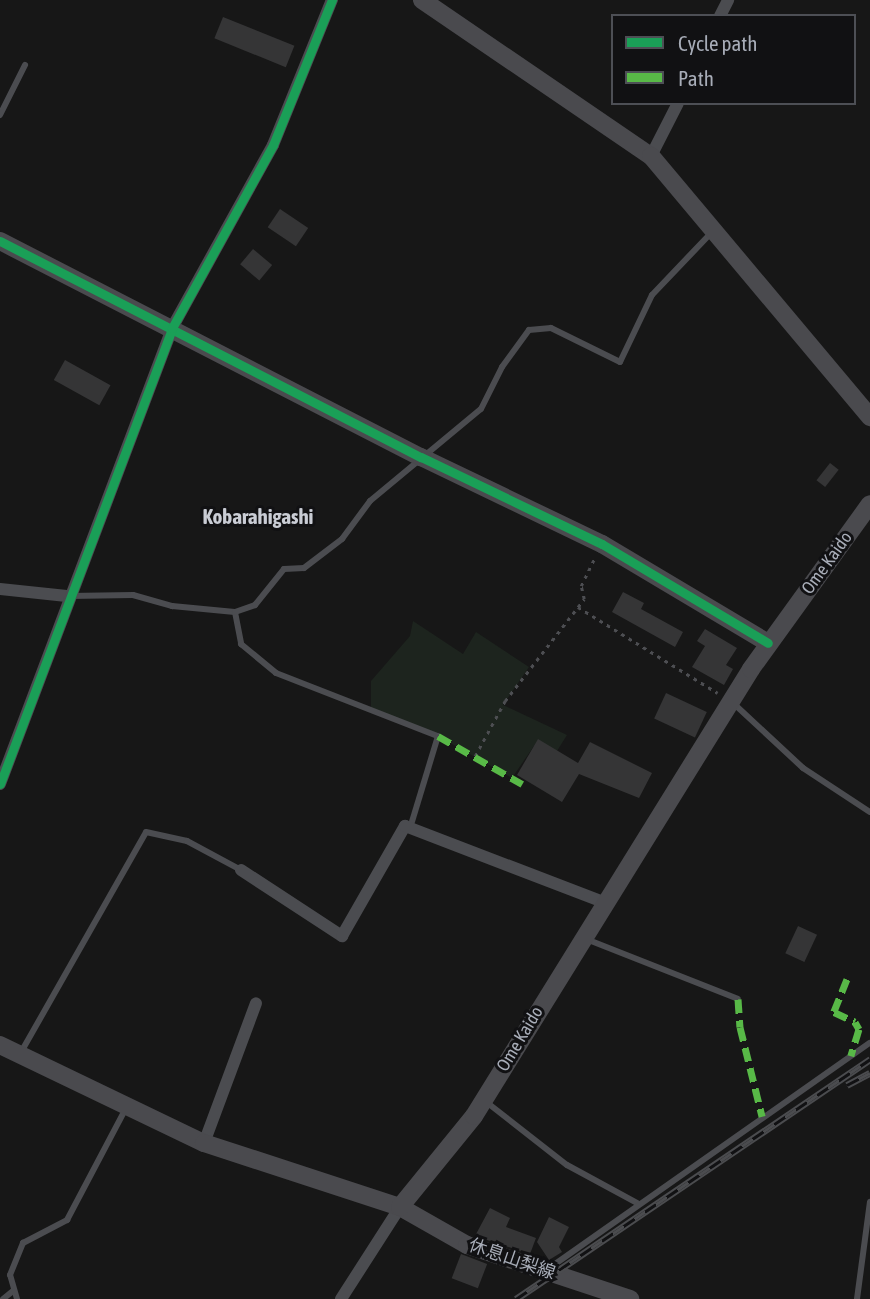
<!DOCTYPE html>
<html>
<head>
<meta charset="utf-8">
<style>
  body { margin:0 }
  #map { position:relative; width:870px; height:1299px; overflow:hidden; background:#171717; font-family:"Asap Condensed","Noto Sans JP",sans-serif }
  div>[style] { position:absolute }
  .green>* { inset:0; background:#1d241e }
  .building>* { inset:0; background:#353536; transform-origin:0 0 }
  .path>* { height:2.5px; margin-top:-1.25px; transform-origin:0; background:repeating-linear-gradient(90deg,#4d4e52 0 3.5px,transparent 0 8.5px) }
  .lane>* { height:6px; margin:-3px; padding:0 3px; transform-origin:3px; border-radius:3px; background:#4b4c50 }
  .street>* { height:12px; margin:-6px; padding:0 6px; transform-origin:6px; border-radius:6px; background:#4b4c50 }
  .secondary>* { height:18px; margin:-9px; padding:0 9px; transform-origin:9px; border-radius:9px; background:#4a4a4e }
  .rail>* { height:7px; margin-top:-3.5px; transform-origin:0; background:repeating-linear-gradient(90deg,#111113 0 13px,#4b4c4f 0 26px); box-sizing:border-box; border-block:2px solid #4b4c4f }
  .quiet>* { height:7px; margin-top:-3.5px; transform-origin:0; background:repeating-linear-gradient(90deg,#58b947 0 14px,transparent 0 21px) }
  .cycleway>* { height:9px; margin:-4.5px; padding:0 4.5px; transform-origin:4.5px; border-radius:4.5px; background:#1a9f57 }
  span { translate:-50% -50%; white-space:nowrap; text-align:center; line-height:1.15; -webkit-text-stroke:6px #111113; paint-order:stroke }
  .street-label { font-size:18px; color:#a8adb8 }
  .quarter-label { font-size:21px; color:#c9ccd4; font-weight:700 }
  .legend { position:absolute; left:611px; top:14px; width:245px; height:91px; box-sizing:border-box; background:#111113; border:2px solid #4d4f55; margin:0; padding:9px 12px; list-style:none; font-size:21px; color:#a8adb8 }
  .legend li { display:flex; align-items:center; gap:14px; height:35px }
  .legend b { width:35px; border:2px solid #4d4f55 }
</style>
</head>
<body>
<div id="map">
  <div class="green">
    <i style="clip-path:polygon(413px 621px,463px 654px,476px 632px,529px 667px,503px 705px,567px 735px,557px 751px,538px 740px,512px 778px,438px 736px,371px 710px,371px 681px,410px 636px)"></i>
  </div>
  <div class="building">
    <i style="left:223px;top:17px;width:77px;height:23px;rotate:22deg"></i>
    <i style="left:280px;top:209px;width:34px;height:22px;rotate:34deg"></i>
    <i style="left:253px;top:249px;width:25px;height:20px;rotate:40deg"></i>
    <i style="left:65px;top:360px;width:52px;height:23px;rotate:29deg"></i>
    <i style="left:830px;top:463px;width:11px;height:22px;rotate:38deg"></i>
    <i style="clip-path:polygon(623px 592px,644px 603px,641px 609px,683px 632px,675px 647px,612px 612px)"></i>
    <i style="clip-path:polygon(705px 629px,737px 648px,726px 665px,733px 669px,724px 685px,692px 667px,705px 646px,697px 641px)"></i>
    <i style="left:666px;top:693px;width:45px;height:28px;rotate:25deg"></i>
    <i style="clip-path:polygon(538px 739px,578px 763px,590px 742px,652px 773px,639px 798px,579px 774px,562px 802px,517px 775px)"></i>
    <i style="left:798px;top:926px;width:21px;height:30px;rotate:25deg"></i>
    <i style="clip-path:polygon(490px 1208px,510px 1218px,506px 1227px,536px 1238px,530px 1254px,475px 1236px)"></i>
    <i style="clip-path:polygon(549px 1217px,569px 1227px,559px 1247px,562px 1252px,549px 1260px,537px 1242px)"></i>
    <i style="left:461px;top:1254px;width:28px;height:26px;rotate:21deg"></i>
  </div>
  <div class="path">
    <i style="left:578px;top:607px;width:164px;rotate:31.6deg"></i>
    <i style="left:475px;top:756px;width:63px;rotate:-61.4deg"></i>
    <i style="left:505px;top:701px;width:129px;rotate:-52.2deg"></i>
    <i style="left:584px;top:599px;width:13px;rotate:-103deg"></i>
    <i style="left:581px;top:586px;width:30px;rotate:-64deg"></i>
  </div>
  <div class="lane">
    <i style="left:0;top:115px;width:56px;rotate:-63.4deg"></i>
    <i style="left:69px;top:596px;width:64px;rotate:-0.9deg"></i>
    <i style="left:133px;top:595px;width:41px;rotate:15.8deg"></i>
    <i style="left:172px;top:606px;width:63px;rotate:5.4deg"></i>
    <i style="left:235px;top:612px;width:33px;rotate:79deg"></i>
    <i style="left:241px;top:644px;width:45px;rotate:39.6deg"></i>
    <i style="left:276px;top:673px;width:174px;rotate:21.3deg"></i>
    <i style="left:438px;top:736px;width:96px;rotate:106.9deg"></i>
    <i style="left:235px;top:612px;width:21px;rotate:-19deg"></i>
    <i style="left:255px;top:605px;width:46px;rotate:-51.1deg"></i>
    <i style="left:284px;top:569px;width:20px;rotate:-3deg"></i>
    <i style="left:304px;top:568px;width:48px;rotate:-37.3deg"></i>
    <i style="left:342px;top:539px;width:47px;rotate:-53.6deg"></i>
    <i style="left:370px;top:501px;width:144px;rotate:-39.7deg"></i>
    <i style="left:481px;top:409px;width:47px;rotate:-63.4deg"></i>
    <i style="left:502px;top:367px;width:46px;rotate:-53.9deg"></i>
    <i style="left:529px;top:330px;width:22px;rotate:-5deg"></i>
    <i style="left:551px;top:328px;width:77px;rotate:26.2deg"></i>
    <i style="left:620px;top:362px;width:74px;rotate:-64.5deg"></i>
    <i style="left:652px;top:295px;width:87px;rotate:-46.4deg"></i>
    <i style="left:732px;top:702px;width:97px;rotate:42.9deg"></i>
    <i style="left:803px;top:768px;width:80px;rotate:33.3deg"></i>
    <i style="left:586px;top:939px;width:163px;rotate:21.5deg"></i>
    <i style="left:20px;top:1054px;width:255px;rotate:-60.4deg"></i>
    <i style="left:146px;top:832px;width:42px;rotate:12.4deg"></i>
    <i style="left:187px;top:841px;width:61px;rotate:28.2deg"></i>
    <i style="left:485px;top:1101px;width:104px;rotate:38deg"></i>
    <i style="left:567px;top:1165px;width:80px;rotate:28.5deg"></i>
    <i style="left:548px;top:1269px;width:393px;rotate:-35.1deg"></i>
    <i style="left:3px;top:1299px;width:13px;rotate:-39deg"></i>
    <i style="left:17px;top:1299px;width:25px;rotate:-106deg"></i>
    <i style="left:10px;top:1275px;width:35px;rotate:-68deg"></i>
    <i style="left:23px;top:1243px;width:50px;rotate:-27.6deg"></i>
    <i style="left:67px;top:1220px;width:127px;rotate:-62.2deg"></i>
    <i style="left:857px;top:1299px;width:98px;rotate:-82.4deg"></i>
  </div>
  <div class="street">
    <i style="left:720px;top:16px;width:18px;rotate:-63deg"></i>
    <i style="left:651px;top:156px;width:59px;rotate:-63deg"></i>
    <i style="left:0;top:589px;width:67px;rotate:6deg"></i>
    <i style="left:0;top:784px;width:487px;rotate:-69.3deg"></i>
    <i style="left:172px;top:328px;width:209px;rotate:-61.1deg"></i>
    <i style="left:273px;top:145px;width:157px;rotate:-67.9deg"></i>
    <i style="left:241px;top:870px;width:121px;rotate:33.2deg"></i>
    <i style="left:342px;top:936px;width:127px;rotate:-60.2deg"></i>
    <i style="left:405px;top:826px;width:212px;rotate:21deg"></i>
    <i style="left:204px;top:1143px;width:149px;rotate:-69.6deg"></i>
    <i style="left:341px;top:1299px;width:109px;rotate:-57.3deg"></i>
  </div>
  <div class="secondary">
    <i style="left:422px;top:0;width:277px;rotate:34.3deg"></i>
    <i style="left:651px;top:156px;width:341px;rotate:50deg"></i>
    <i style="left:0;top:241px;width:473px;rotate:27.2deg"></i>
    <i style="left:421px;top:457px;width:201px;rotate:25.7deg"></i>
    <i style="left:602px;top:544px;width:193px;rotate:30.8deg"></i>
    <i style="left:0;top:1045px;width:226px;rotate:25.7deg"></i>
    <i style="left:204px;top:1143px;width:206px;rotate:18.1deg"></i>
    <i style="left:400px;top:1207px;width:77px;rotate:29.6deg"></i>
    <i style="left:467px;top:1245px;width:172px;rotate:18.3deg"></i>
    <i style="left:400px;top:1207px;width:117px;rotate:-50.9deg"></i>
    <i style="left:474px;top:1116px;width:526px;rotate:-58.21deg"></i>
    <i style="left:751px;top:669px;width:203px;rotate:-54.2deg"></i>
  </div>
  <div class="rail">
    <i style="left:847px;top:1085px;width:26px;rotate:-28deg"></i>
    <i style="left:516px;top:1299px;width:428px;rotate:-34.1deg"></i>
  </div>
  <div class="quiet">
    <i style="left:438px;top:736px;width:97px;rotate:29.7deg"></i>
    <i style="left:847px;top:979px;width:35px;rotate:112deg"></i>
    <i style="left:834px;top:1012px;width:23px;rotate:25deg"></i>
    <i style="left:855px;top:1022px;width:8px;rotate:60deg"></i>
    <i style="left:859px;top:1029px;width:28px;rotate:107deg"></i>
    <i style="left:738px;top:999px;width:28px;rotate:86deg"></i>
    <i style="left:740px;top:1027px;width:92px;rotate:76.1deg"></i>
  </div>
  <div class="cycleway">
    <i style="left:0;top:241px;width:473px;rotate:27.2deg"></i>
    <i style="left:421px;top:457px;width:201px;rotate:25.7deg"></i>
    <i style="left:602px;top:544px;width:193px;rotate:30.8deg"></i>
    <i style="left:0;top:784px;width:487px;rotate:-69.3deg"></i>
    <i style="left:172px;top:328px;width:209px;rotate:-61.1deg"></i>
    <i style="left:273px;top:145px;width:157px;rotate:-67.9deg"></i>
  </div>
  <div class="street-label">
    <span style="left:827px;top:563px;rotate:-54deg">Ome Kaido</span>
    <span style="left:520px;top:1039px;rotate:-59deg">Ome Kaido</span>
    <span style="left:512px;top:1259px;rotate:19deg">休息山梨線</span>
  </div>
  <div class="quarter-label">
    <span style="left:258px;top:516px">Kobarahigashi</span>
  </div>
  <ul class="legend">
  <li><b style="height:9px;background:#1a9f57"></b>Cycle path</li>
  <li><b style="height:9px;background:#58b947"></b>Path</li>
  </ul>
</div>
</body>
</html>
